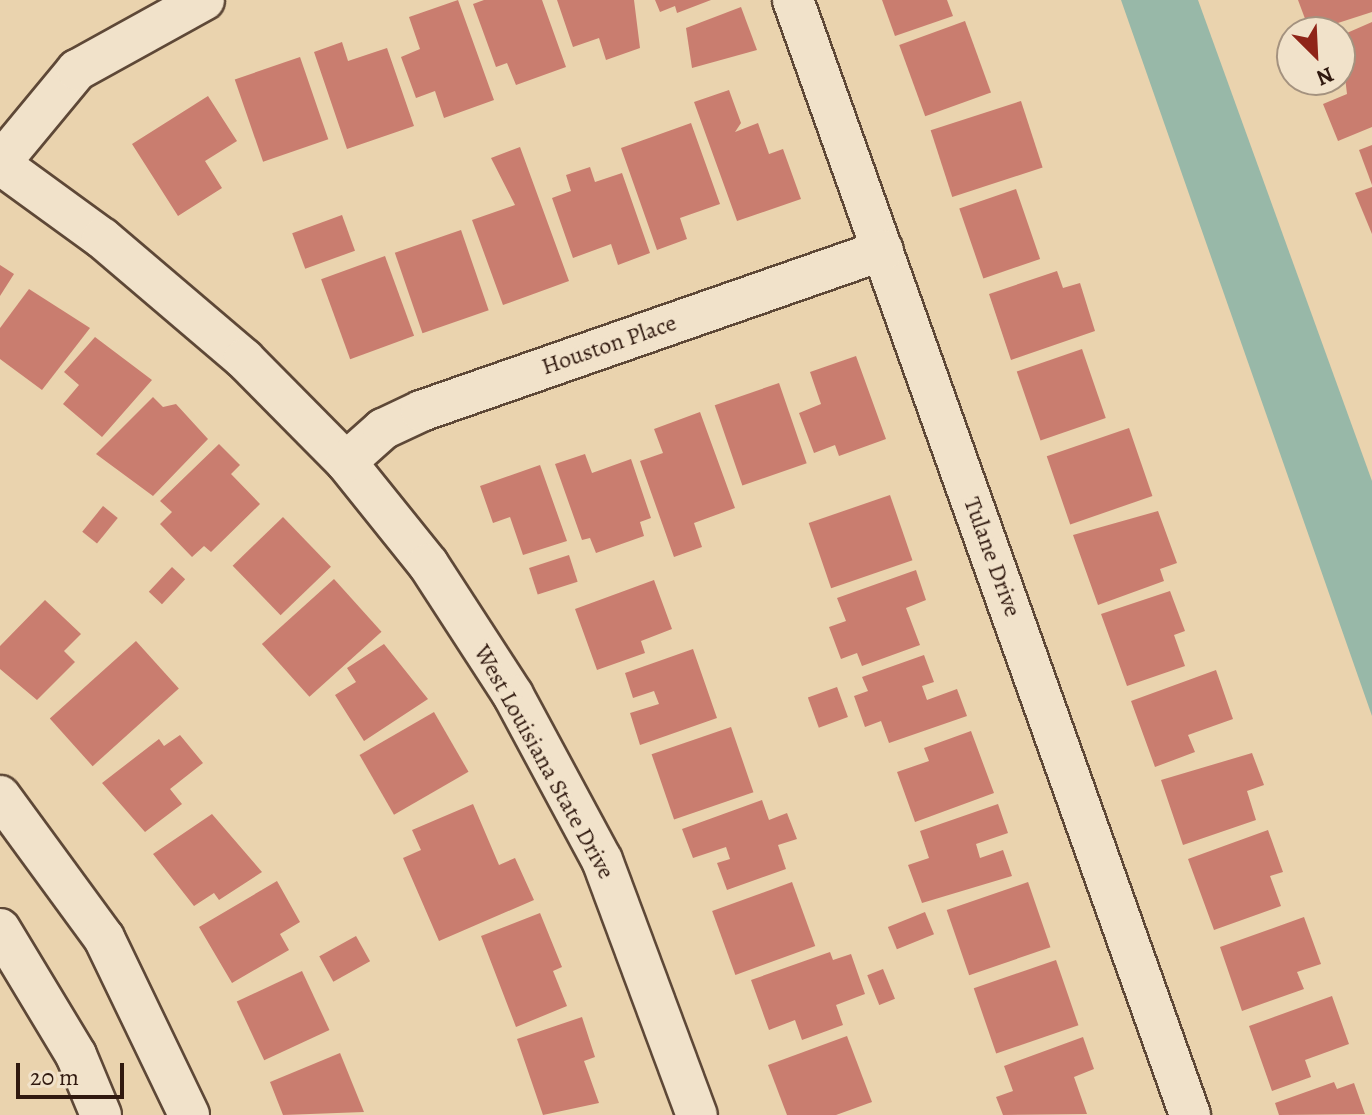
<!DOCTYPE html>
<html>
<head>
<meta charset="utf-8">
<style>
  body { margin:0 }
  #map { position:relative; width:1372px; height:1115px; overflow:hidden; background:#ead3ae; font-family:Alegreya,serif }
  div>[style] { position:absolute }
  .water>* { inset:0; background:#98b8a8 }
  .building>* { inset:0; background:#c97d6f; transform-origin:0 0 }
  .roads { filter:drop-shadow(2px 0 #5e4837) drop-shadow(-2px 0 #5e4837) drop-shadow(0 2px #5e4837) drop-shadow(0 -2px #5e4837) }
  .minor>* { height:40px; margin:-20px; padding:0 20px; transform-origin:20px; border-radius:20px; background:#f1e2ca }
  span { translate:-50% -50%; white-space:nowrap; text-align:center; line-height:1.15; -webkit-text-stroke:7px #f1e2ca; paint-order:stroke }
  .street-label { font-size:24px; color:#30190f }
  .north { position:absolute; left:1276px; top:16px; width:80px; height:80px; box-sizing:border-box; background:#f1e2ca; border:2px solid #a4927f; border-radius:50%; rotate:156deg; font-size:22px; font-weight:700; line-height:32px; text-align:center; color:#30190f }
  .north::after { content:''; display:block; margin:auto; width:28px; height:36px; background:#8f2418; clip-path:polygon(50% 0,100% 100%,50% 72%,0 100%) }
  .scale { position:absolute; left:16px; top:1063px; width:108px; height:36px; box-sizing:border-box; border:4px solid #30190f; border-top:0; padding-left:10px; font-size:24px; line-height:28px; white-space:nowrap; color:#30190f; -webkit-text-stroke:6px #f1e2ca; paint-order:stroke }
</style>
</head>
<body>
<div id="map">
  <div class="water">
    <i style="clip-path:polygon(1121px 0,1198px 0,1372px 481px,1372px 716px)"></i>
  </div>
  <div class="building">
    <i style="clip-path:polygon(458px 0,494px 100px,444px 118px,435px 91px,416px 98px,401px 57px,420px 49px,409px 17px)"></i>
    <i style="clip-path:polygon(484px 0,542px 0,566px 67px,516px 85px,507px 63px,496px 67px,473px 4px)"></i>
    <i style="clip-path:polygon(557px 0,634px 0,640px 48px,606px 60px,599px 38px,573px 47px)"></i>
    <i style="clip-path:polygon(655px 0,711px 0,677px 13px,675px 6px,660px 12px)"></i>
    <i style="clip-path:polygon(882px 0,947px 0,953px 16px,895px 36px)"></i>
    <i style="clip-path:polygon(1298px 0,1372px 0,1372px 12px,1310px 32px)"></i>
    <i style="clip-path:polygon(741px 7px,757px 50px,692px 68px,686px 28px)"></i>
    <i style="left:965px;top:21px;width:76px;height:70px;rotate:70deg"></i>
    <i style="clip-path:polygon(1372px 22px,1372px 127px,1338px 141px,1323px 104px,1347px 94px,1340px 36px)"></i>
    <i style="clip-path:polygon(342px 42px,348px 61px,387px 48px,414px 126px,347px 149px,314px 52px)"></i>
    <i style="left:300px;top:57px;width:87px;height:69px;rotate:71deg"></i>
    <i style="clip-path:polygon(729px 90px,741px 123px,735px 132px,758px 123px,769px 154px,783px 149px,801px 199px,737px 221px,694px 102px)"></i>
    <i style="clip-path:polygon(208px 96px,237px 141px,205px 161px,222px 188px,178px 216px,132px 144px)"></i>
    <i style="left:1021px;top:101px;width:70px;height:95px;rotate:72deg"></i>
    <i style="clip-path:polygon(691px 123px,720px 204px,680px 218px,687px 239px,657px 250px,621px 148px)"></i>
    <i style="clip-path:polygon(1372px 145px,1372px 185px,1359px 150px)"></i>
    <i style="clip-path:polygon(520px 147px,569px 281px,503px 305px,472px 220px,515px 205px,491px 158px)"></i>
    <i style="clip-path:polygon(590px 167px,595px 182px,622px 173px,650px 253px,618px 265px,611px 244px,573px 258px,552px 198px,571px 191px,566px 175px)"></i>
    <i style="clip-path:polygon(1372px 187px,1372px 234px,1355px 193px)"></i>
    <i style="left:1016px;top:189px;width:74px;height:60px;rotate:71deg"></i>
    <i style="left:342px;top:215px;width:38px;height:53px;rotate:70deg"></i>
    <i style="left:461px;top:230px;width:85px;height:70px;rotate:71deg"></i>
    <i style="left:385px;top:256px;width:85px;height:68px;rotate:70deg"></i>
    <i style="clip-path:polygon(0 265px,14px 274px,0 296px)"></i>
    <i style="clip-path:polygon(1057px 271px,1063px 288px,1080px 283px,1095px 331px,1011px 360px,989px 294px)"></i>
    <i style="clip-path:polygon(29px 289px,90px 328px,42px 390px,0 359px,0 328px)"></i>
    <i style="clip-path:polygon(95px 337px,152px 380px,102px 437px,63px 404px,79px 385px,64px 372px)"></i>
    <i style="left:1082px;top:349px;width:73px;height:69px;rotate:71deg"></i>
    <i style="clip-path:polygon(856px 356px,886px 439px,839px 456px,835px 445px,814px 453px,799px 413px,821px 404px,810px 372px)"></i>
    <i style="left:779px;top:383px;width:85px;height:68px;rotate:71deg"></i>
    <i style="clip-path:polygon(153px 397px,163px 407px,176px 404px,208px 439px,153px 496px,96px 454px)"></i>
    <i style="clip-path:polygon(700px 412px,735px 508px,694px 523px,702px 547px,674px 557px,640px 461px,663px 453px,654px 429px)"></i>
    <i style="left:1129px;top:428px;width:72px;height:87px;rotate:71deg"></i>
    <i style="clip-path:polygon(219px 444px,240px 465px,231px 474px,260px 504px,211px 552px,204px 546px,192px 557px,160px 524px,172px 512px,160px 501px)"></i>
    <i style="clip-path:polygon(585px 454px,592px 473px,631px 459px,651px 518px,640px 522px,644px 536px,596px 553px,590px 538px,582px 540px,555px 464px)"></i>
    <i style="clip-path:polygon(540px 465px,567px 541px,523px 555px,510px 517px,493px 523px,480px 486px)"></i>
    <i style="left:890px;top:495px;width:69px;height:86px;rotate:71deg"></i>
    <i style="left:103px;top:506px;width:19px;height:33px;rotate:39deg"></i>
    <i style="clip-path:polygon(1158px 511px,1177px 563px,1160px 569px,1164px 581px,1098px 605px,1073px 535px)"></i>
    <i style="left:283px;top:517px;width:69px;height:70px;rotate:46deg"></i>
    <i style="left:569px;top:555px;width:28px;height:42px;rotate:72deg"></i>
    <i style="left:172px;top:567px;width:18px;height:34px;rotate:43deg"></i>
    <i style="clip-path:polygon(916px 570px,926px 600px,906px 608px,920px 645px,862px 666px,857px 653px,841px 659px,829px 627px,846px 621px,837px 598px)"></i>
    <i style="left:334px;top:579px;width:71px;height:97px;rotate:48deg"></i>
    <i style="clip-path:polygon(654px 580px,672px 629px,641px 641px,645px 653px,597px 670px,575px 609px)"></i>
    <i style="clip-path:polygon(1170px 591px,1185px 631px,1174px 635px,1185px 666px,1127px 686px,1101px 614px)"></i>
    <i style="clip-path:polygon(45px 600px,81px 634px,64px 651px,75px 662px,37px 700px,0 669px,0 646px)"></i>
    <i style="left:136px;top:641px;width:64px;height:116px;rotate:48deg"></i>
    <i style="clip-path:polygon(384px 644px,428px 699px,364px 741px,335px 695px,356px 682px,347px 668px)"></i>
    <i style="clip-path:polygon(693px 649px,717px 718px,640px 745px,630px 713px,659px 704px,654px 691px,633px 698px,625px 673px)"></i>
    <i style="clip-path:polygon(924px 655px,934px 682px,922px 686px,927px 700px,957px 689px,967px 716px,889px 743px,881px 721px,865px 727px,854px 696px,868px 691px,862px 677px)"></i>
    <i style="clip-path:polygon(1216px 670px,1233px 719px,1188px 735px,1195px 752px,1155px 767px,1131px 701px)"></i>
    <i style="left:837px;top:687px;width:32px;height:31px;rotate:70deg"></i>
    <i style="left:434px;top:712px;width:69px;height:86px;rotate:60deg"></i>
    <i style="left:731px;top:727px;width:69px;height:84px;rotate:71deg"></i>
    <i style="clip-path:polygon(971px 731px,994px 793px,915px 822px,897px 772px,929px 761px,924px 748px)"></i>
    <i style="clip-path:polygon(180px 735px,203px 763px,170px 789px,182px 804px,145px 832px,102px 783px,159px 739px,164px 746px)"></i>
    <i style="clip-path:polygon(1252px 753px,1264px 785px,1247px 791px,1256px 820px,1183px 845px,1161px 780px)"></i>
    <i style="clip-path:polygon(762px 800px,769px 820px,787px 813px,797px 839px,778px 845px,786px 869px,727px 890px,717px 863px,730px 859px,726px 847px,693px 858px,682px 829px)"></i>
    <i style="clip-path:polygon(473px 804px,499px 865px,515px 858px,534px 900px,439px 941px,403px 858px,421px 850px,412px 830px)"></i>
    <i style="clip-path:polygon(998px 804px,1008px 833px,976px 844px,980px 858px,1003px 850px,1012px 876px,922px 903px,908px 865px,929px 858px,920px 831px)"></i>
    <i style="clip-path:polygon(212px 814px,262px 872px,219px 900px,214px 893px,194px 906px,153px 854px)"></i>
    <i style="clip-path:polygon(1268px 830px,1283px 872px,1270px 876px,1281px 906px,1214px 930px,1188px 859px)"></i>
    <i style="clip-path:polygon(277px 881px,300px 922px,280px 934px,289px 950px,232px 983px,199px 927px)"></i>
    <i style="left:792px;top:882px;width:68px;height:85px;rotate:70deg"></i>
    <i style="left:1028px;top:882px;width:69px;height:86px;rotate:71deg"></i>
    <i style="left:925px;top:912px;width:24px;height:40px;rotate:68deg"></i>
    <i style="clip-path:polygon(540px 913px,562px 967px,553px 971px,567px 1006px,516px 1027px,481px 936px)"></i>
    <i style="clip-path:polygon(1304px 917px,1321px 964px,1297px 972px,1304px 989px,1242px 1011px,1220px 947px)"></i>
    <i style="left:356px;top:936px;width:29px;height:42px;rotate:61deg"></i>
    <i style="clip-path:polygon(830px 952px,833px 960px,851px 954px,865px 994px,836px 1005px,843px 1025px,802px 1040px,795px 1020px,769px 1030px,751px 980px)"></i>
    <i style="left:1056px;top:960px;width:69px;height:87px;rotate:71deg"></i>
    <i style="left:883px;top:969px;width:32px;height:17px;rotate:68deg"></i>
    <i style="left:302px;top:971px;width:65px;height:72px;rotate:65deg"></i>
    <i style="clip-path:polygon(1332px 996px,1349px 1044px,1305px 1060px,1311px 1077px,1272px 1091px,1249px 1026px)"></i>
    <i style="clip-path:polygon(582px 1017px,595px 1057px,584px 1061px,599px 1103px,543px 1115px,517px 1039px)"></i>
    <i style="clip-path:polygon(847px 1036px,872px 1102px,836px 1115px,787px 1115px,768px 1065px)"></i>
    <i style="clip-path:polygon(1083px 1037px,1094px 1069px,1074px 1077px,1087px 1114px,1003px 1115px,996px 1097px,1013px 1091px,1004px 1066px)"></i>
    <i style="clip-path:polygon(340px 1053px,364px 1112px,283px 1115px,270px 1082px)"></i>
    <i style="clip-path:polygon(1334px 1082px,1337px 1089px,1354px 1083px,1365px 1114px,1279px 1115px,1275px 1103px)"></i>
  </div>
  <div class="roads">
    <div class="minor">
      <i style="left:793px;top:0;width:1184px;rotate:70.4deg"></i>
      <i style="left:0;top:163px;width:121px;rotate:-50.4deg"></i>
      <i style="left:77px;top:70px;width:145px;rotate:-28.9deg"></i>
      <i style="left:0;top:164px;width:126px;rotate:36deg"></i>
      <i style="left:102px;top:238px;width:187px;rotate:40.4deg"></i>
      <i style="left:244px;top:359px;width:145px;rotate:45.3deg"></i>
      <i style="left:346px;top:462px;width:131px;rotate:51.2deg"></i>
      <i style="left:428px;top:564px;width:156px;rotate:57deg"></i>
      <i style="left:513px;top:695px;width:187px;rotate:61.7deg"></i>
      <i style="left:602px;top:860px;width:272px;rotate:69.6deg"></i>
      <i style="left:346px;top:462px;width:50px;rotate:-41.7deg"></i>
      <i style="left:383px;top:429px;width:42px;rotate:-25.3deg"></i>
      <i style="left:421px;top:411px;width:489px;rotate:-19.2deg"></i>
      <i style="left:0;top:796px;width:176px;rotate:53.8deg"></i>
      <i style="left:104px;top:938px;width:196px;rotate:64.3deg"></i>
      <i style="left:0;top:929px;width:147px;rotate:58.9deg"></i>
      <i style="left:76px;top:1055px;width:65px;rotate:67.4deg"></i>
    </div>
  </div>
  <div class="street-label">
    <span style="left:609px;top:345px;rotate:-19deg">Houston Place</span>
    <span style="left:992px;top:557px;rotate:70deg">Tulane Drive</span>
    <span style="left:544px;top:762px;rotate:61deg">West Louisiana State Drive</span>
  </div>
  <div class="north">N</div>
  <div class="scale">20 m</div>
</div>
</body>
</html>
